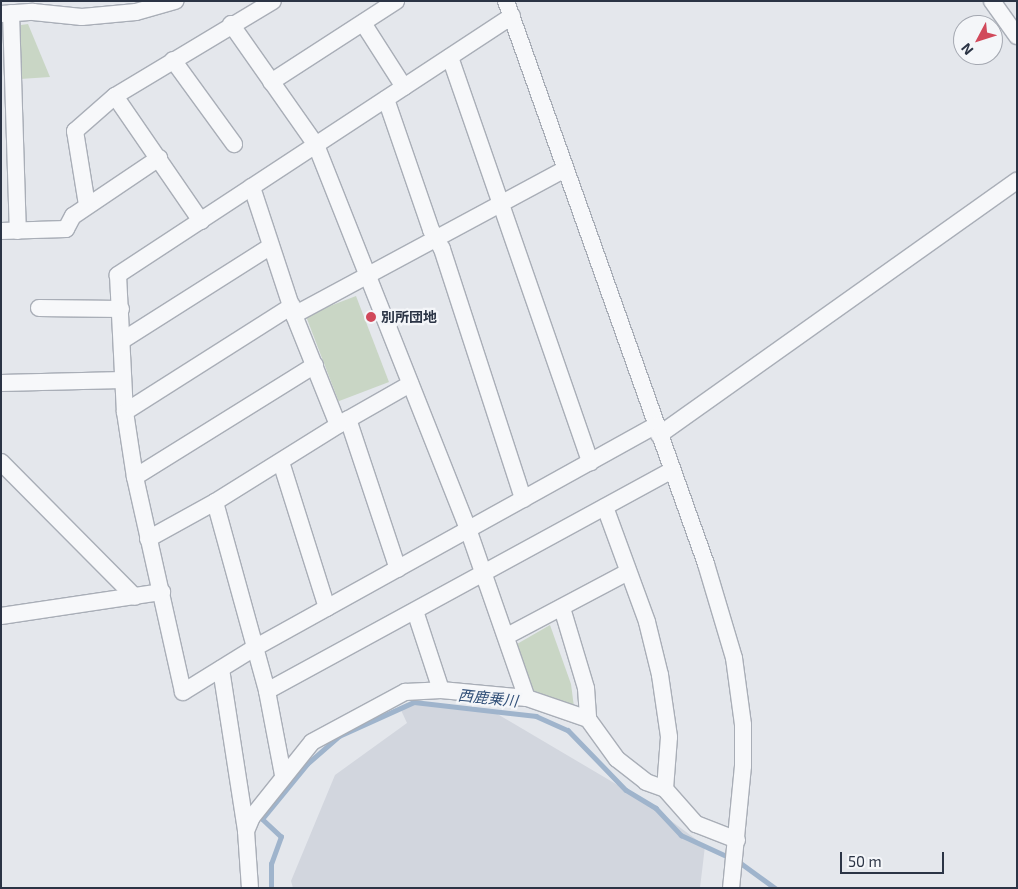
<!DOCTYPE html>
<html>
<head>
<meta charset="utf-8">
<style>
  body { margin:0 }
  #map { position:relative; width:1018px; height:889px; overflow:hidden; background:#e4e7ec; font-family:"Exo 2","Noto Sans JP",sans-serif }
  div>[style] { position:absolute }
  .built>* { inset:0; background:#d2d6de }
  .green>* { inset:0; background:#c9d6c5; transform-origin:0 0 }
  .stream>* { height:4.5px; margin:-2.25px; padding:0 2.25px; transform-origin:2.25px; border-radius:2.25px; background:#9fb4cc }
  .roads { filter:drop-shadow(1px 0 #a9aeb7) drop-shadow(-1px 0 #a9aeb7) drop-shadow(0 1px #a9aeb7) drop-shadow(0 -1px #a9aeb7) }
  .minor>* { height:16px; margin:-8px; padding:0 8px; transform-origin:8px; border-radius:8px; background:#f7f8fa }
  .dots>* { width:14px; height:14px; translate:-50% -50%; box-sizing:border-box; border:2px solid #f4f6f9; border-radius:50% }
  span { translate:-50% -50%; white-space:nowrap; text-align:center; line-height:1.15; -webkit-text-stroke:4.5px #f4f6f9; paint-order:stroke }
  .poi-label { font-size:14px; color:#2b3445; font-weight:700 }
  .left { translate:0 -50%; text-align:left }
  .water-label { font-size:15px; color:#34527a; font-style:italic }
  .frame { position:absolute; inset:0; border:2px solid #2b3445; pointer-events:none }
  .north { position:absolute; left:953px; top:15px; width:50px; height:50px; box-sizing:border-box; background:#f4f6f9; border:1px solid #a4a8b1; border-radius:50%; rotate:230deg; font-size:14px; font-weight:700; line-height:20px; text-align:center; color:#2b3445 }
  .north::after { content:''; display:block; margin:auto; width:18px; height:22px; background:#d1495b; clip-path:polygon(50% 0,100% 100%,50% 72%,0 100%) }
  .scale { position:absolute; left:840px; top:852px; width:104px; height:22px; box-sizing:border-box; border:2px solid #2b3445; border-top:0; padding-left:6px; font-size:15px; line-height:18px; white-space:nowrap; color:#2b3445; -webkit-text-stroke:4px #f4f6f9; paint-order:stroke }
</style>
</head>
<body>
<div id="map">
  <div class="built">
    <i style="clip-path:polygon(414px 702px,489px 709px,643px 800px,705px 846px,700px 888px,293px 888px,291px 881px,335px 775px,407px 723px,400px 708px)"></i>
  </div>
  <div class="green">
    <i style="clip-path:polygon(28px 24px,50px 77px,20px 79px,21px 25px)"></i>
    <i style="left:356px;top:296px;width:92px;height:54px;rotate:69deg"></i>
    <i style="clip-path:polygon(550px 625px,571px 684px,574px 707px,532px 698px,517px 644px)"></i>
  </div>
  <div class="stream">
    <i style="left:738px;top:861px;width:46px;rotate:36.1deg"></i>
    <i style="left:271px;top:888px;width:24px;rotate:-90deg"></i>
    <i style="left:271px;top:864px;width:29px;rotate:-70deg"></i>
    <i style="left:281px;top:837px;width:26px;rotate:-137deg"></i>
    <i style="left:262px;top:819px;width:71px;rotate:-50.7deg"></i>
    <i style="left:307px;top:764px;width:43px;rotate:-41.2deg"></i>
    <i style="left:339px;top:736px;width:82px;rotate:-24.4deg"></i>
    <i style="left:414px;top:702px;width:123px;rotate:6.5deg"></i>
    <i style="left:536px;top:716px;width:35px;rotate:24deg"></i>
    <i style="left:568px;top:730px;width:83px;rotate:46deg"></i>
    <i style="left:626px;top:790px;width:35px;rotate:31deg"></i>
    <i style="left:656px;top:808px;width:37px;rotate:47deg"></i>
    <i style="left:681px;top:835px;width:55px;rotate:24.7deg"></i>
  </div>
  <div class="roads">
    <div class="minor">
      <i style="left:506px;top:1px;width:597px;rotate:70.44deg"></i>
      <i style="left:706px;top:564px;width:98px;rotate:73.4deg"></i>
      <i style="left:734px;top:658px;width:68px;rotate:82.3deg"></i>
      <i style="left:743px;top:725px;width:41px;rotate:90deg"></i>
      <i style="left:743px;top:766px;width:123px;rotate:95.6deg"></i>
      <i style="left:992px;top:1px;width:43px;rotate:54.5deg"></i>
      <i style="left:11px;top:13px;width:218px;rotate:88.2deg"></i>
      <i style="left:1px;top:14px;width:32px;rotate:-4deg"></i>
      <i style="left:33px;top:12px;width:49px;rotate:5.8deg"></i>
      <i style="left:82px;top:17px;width:54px;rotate:-5.3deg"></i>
      <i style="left:136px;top:12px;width:41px;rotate:-15.8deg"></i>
      <i style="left:512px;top:16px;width:472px;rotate:146.7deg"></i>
      <i style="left:118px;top:275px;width:137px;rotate:87.1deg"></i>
      <i style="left:125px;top:412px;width:66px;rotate:81.3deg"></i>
      <i style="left:135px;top:477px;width:220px;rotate:77.4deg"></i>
      <i style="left:183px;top:692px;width:86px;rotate:-31.7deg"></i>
      <i style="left:256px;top:647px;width:457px;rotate:-29deg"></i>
      <i style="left:363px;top:23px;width:76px;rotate:57.4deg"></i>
      <i style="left:231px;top:24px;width:148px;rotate:54.9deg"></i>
      <i style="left:316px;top:145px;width:413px;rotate:68.4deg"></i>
      <i style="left:468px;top:529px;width:179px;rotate:70.8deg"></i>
      <i style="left:450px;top:57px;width:429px;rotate:70.9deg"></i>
      <i style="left:173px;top:60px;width:104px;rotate:54deg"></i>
      <i style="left:271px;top:82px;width:149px;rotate:-32.9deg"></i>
      <i style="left:115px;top:96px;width:152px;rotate:55.5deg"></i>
      <i style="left:386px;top:99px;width:139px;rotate:71deg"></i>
      <i style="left:431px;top:230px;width:22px;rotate:60deg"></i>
      <i style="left:442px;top:249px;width:263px;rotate:72deg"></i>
      <i style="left:87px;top:205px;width:75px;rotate:-99.2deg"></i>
      <i style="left:75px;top:131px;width:53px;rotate:-41.2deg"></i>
      <i style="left:115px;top:96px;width:184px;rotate:-31deg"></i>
      <i style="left:1px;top:231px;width:65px;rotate:-1.8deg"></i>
      <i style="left:66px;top:229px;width:15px;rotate:-62deg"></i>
      <i style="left:73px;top:216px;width:104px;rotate:-34deg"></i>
      <i style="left:39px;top:308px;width:82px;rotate:0.7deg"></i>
      <i style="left:294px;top:315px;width:308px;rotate:-28.3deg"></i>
      <i style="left:123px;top:340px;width:175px;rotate:-32.4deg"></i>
      <i style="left:1px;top:383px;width:122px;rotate:-1.4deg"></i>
      <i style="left:125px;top:412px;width:198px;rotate:-32.4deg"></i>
      <i style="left:348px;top:419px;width:158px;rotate:71.6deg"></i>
      <i style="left:340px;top:424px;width:81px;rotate:-29.7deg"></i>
      <i style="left:659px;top:435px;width:439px;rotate:-35.4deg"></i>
      <i style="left:1px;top:462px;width:190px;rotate:45.2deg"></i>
      <i style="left:281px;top:462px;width:153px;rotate:72.5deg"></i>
      <i style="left:135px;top:477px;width:212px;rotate:-31.9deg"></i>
      <i style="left:215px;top:502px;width:196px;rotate:74.6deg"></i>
      <i style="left:267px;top:691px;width:86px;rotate:79.2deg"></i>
      <i style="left:605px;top:507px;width:122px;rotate:69.9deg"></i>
      <i style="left:647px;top:622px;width:55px;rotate:76.2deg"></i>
      <i style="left:660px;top:675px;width:63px;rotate:81.7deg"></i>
      <i style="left:669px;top:737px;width:52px;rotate:94.4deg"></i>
      <i style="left:148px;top:539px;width:77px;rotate:-28.9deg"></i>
      <i style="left:215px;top:502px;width:145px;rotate:-32deg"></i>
      <i style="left:338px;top:425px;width:118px;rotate:-111.8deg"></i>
      <i style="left:294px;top:315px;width:135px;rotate:-108.2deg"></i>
      <i style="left:562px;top:608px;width:84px;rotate:73.3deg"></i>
      <i style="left:586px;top:688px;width:31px;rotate:86deg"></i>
      <i style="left:415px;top:611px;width:83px;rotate:71.8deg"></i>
      <i style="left:1px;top:616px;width:163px;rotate:-8.5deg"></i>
      <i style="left:507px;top:636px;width:137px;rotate:-27.9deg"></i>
      <i style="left:221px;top:669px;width:164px;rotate:81.2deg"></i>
      <i style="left:246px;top:831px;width:57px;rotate:86deg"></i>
      <i style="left:267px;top:691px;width:459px;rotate:-28.6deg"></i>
      <i style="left:246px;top:831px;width:15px;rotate:-67deg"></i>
      <i style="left:252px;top:817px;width:96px;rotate:-51.3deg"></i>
      <i style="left:312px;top:742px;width:106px;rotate:-28.3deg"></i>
      <i style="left:405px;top:692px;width:36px;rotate:-3deg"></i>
      <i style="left:441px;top:690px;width:86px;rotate:5.3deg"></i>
      <i style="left:527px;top:698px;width:65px;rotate:19deg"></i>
      <i style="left:588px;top:719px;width:49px;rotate:54.1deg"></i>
      <i style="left:617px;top:759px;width:37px;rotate:38deg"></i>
      <i style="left:646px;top:782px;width:20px;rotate:20deg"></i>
      <i style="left:665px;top:789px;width:47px;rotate:48.5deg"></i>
      <i style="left:696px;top:824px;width:44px;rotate:21.3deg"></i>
    </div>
  </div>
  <div class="dots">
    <i style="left:371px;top:317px;background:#d1495b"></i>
  </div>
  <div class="poi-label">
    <span class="left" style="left:381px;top:317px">別所団地</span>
  </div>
  <div class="water-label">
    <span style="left:488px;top:698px;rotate:6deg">西鹿乗川</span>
  </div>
  <div class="frame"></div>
  <div class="north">N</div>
  <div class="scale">50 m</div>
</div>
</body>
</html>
